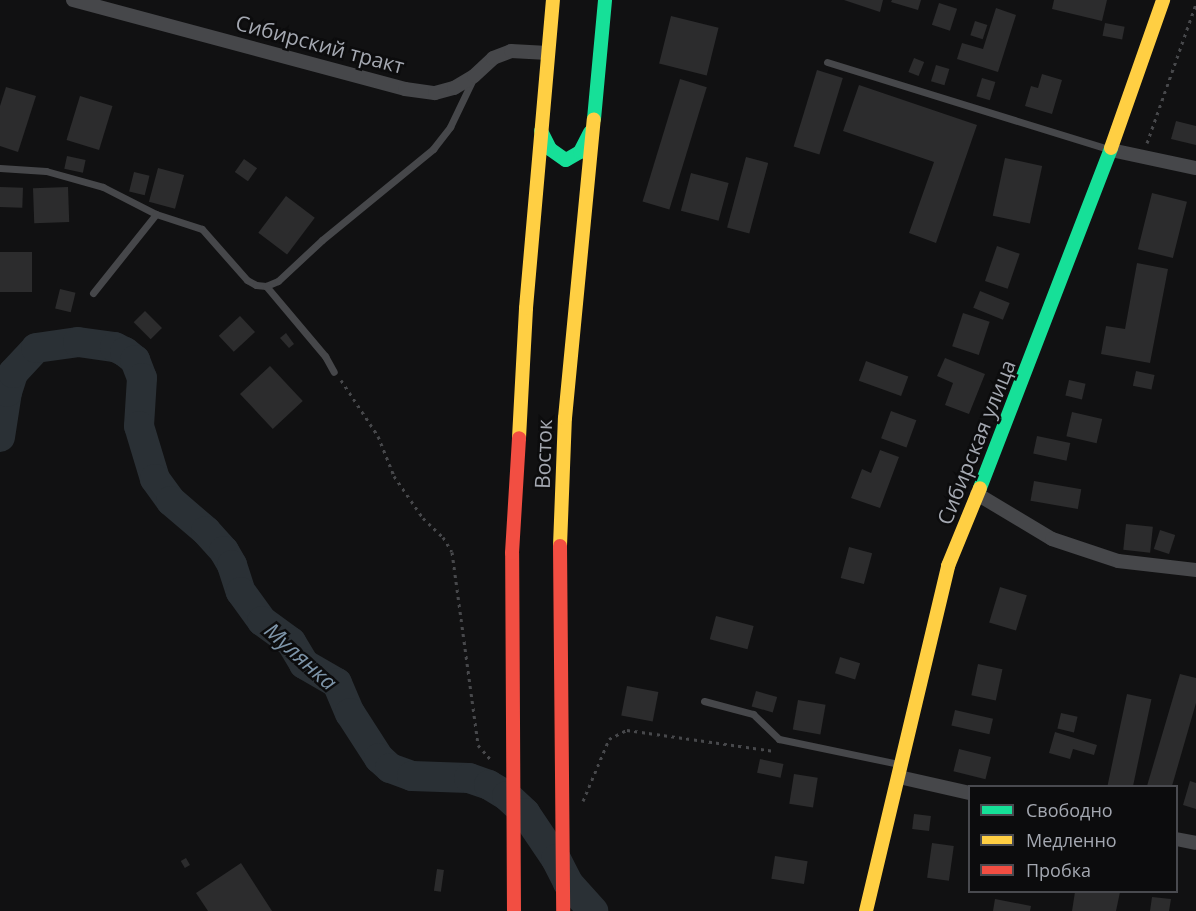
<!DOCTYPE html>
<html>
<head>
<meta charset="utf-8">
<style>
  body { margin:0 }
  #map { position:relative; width:1196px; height:911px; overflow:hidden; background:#111112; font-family:"Open Sans",sans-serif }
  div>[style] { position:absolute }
  .river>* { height:30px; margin:-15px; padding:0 15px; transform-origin:15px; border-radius:15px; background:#2a3035 }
  .building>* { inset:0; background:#2c2c2d; transform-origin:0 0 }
  .path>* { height:3px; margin-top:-1.5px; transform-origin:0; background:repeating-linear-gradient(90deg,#47484b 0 3px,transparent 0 7.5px) }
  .lane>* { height:7px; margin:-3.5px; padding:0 3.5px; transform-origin:3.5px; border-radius:3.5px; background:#46474a }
  .street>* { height:14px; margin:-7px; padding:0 7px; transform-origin:7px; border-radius:7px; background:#46474a }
  .fast>* { height:14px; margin:-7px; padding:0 7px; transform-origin:7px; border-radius:7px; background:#16e098 }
  .slow>* { height:14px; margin:-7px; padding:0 7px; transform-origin:7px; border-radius:7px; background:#ffcf43 }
  .jam>* { height:14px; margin:-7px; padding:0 7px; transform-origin:7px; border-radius:7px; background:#f24e42 }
  span { translate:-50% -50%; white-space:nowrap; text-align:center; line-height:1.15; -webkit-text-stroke:5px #0c0c0d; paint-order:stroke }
  .street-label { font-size:21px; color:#a4a8b1 }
  .water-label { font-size:22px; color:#7e95a9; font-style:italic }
  .legend { position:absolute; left:968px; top:785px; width:210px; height:108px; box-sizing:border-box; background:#0c0c0d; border:2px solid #494a4f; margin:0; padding:8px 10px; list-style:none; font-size:18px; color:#a4a8b1 }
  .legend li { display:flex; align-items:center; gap:12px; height:30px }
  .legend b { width:30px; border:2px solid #494a4f }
</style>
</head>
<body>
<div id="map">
  <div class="river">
    <i style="left:0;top:437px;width:46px;rotate:-81.2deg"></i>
    <i style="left:7px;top:392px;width:20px;rotate:-72deg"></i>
    <i style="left:13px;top:373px;width:34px;rotate:-47deg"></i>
    <i style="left:36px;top:348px;width:42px;rotate:-8.1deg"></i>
    <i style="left:78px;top:342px;width:37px;rotate:8deg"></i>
    <i style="left:115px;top:347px;width:11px;rotate:27deg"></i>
    <i style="left:125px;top:352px;width:13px;rotate:39deg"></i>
    <i style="left:135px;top:360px;width:19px;rotate:69deg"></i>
    <i style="left:142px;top:378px;width:48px;rotate:93.6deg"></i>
    <i style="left:139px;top:426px;width:55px;rotate:73.2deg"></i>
    <i style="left:155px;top:479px;width:27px;rotate:54deg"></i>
    <i style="left:171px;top:501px;width:46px;rotate:40.6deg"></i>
    <i style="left:206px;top:531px;width:27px;rotate:48deg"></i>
    <i style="left:224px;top:551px;width:16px;rotate:60deg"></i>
    <i style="left:232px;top:565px;width:28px;rotate:72deg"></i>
    <i style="left:241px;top:592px;width:36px;rotate:54deg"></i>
    <i style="left:262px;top:621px;width:36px;rotate:36deg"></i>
    <i style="left:291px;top:642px;width:26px;rotate:59deg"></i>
    <i style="left:304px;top:664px;width:38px;rotate:30deg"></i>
    <i style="left:337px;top:683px;width:33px;rotate:67deg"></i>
    <i style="left:350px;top:713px;width:54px;rotate:57.2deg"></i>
    <i style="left:379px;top:758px;width:15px;rotate:42deg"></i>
    <i style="left:390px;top:768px;width:23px;rotate:20deg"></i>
    <i style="left:412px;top:776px;width:57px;rotate:2deg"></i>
    <i style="left:469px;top:778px;width:21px;rotate:19deg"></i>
    <i style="left:489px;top:785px;width:21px;rotate:31deg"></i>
    <i style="left:507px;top:796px;width:25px;rotate:43deg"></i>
    <i style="left:525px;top:813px;width:55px;rotate:56deg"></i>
    <i style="left:556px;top:859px;width:27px;rotate:63deg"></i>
    <i style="left:568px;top:883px;width:38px;rotate:48deg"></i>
  </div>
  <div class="building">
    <i style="clip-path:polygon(844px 0,883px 0,880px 12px)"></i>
    <i style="clip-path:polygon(892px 0,921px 0,918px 10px,891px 2px)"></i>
    <i style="clip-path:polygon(1054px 0,1107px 0,1102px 21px,1052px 9px)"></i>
    <i style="left:939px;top:3px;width:19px;height:23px;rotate:18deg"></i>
    <i style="clip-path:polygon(996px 8px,1016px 15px,998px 72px,957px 59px,962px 43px,983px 49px)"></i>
    <i style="left:671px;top:16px;width:49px;height:49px;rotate:14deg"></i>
    <i style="left:975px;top:21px;width:13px;height:15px;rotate:18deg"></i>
    <i style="left:1105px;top:23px;width:20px;height:13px;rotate:11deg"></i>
    <i style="left:914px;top:58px;width:11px;height:15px;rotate:22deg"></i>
    <i style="left:936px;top:65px;width:14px;height:17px;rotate:17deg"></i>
    <i style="left:817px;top:70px;width:27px;height:80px;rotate:17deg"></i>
    <i style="clip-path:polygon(1042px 74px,1062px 80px,1052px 114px,1025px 106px,1031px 86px,1038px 88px)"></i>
    <i style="left:982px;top:78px;width:14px;height:19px;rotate:17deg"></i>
    <i style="left:680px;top:79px;width:28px;height:128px;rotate:17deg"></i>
    <i style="clip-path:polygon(859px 85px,977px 125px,936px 243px,909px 233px,934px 162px,843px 131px)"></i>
    <i style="clip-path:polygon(6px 87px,36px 96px,18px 152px,0 146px,0 106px)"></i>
    <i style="left:80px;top:96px;width:34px;height:46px;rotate:17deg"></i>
    <i style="clip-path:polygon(1176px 121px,1196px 126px,1196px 145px,1171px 139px)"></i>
    <i style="left:67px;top:156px;width:19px;height:13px;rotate:12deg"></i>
    <i style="left:746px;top:157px;width:23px;height:73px;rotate:15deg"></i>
    <i style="left:1005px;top:158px;width:38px;height:59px;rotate:12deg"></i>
    <i style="left:244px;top:159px;width:16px;height:16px;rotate:35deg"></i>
    <i style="left:158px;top:168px;width:27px;height:35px;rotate:15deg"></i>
    <i style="left:134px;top:172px;width:16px;height:20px;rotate:14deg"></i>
    <i style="left:691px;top:173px;width:39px;height:39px;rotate:15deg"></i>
    <i style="left:0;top:187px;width:23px;height:20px;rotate:2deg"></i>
    <i style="left:68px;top:187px;width:35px;height:35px;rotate:88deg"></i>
    <i style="left:1152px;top:193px;width:36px;height:58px;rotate:14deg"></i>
    <i style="left:286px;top:196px;width:36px;height:46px;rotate:37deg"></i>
    <i style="left:997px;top:246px;width:24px;height:37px;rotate:19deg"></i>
    <i style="left:0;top:252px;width:32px;height:40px"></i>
    <i style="clip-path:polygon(1137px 263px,1168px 269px,1150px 363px,1101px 354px,1106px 326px,1125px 329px)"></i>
    <i style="left:60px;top:289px;width:16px;height:20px;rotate:14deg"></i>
    <i style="left:980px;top:291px;width:32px;height:18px;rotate:22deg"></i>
    <i style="left:145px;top:311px;width:24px;height:16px;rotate:45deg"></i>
    <i style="left:963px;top:313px;width:28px;height:35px;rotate:18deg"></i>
    <i style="left:240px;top:316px;width:22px;height:29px;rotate:47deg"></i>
    <i style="clip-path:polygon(286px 333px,294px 344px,289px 348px,280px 338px)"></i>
    <i style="clip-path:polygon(945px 358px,985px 374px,969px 414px,945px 405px,953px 383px,937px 376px)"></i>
    <i style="left:866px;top:361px;width:45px;height:21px;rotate:20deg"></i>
    <i style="left:270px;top:366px;width:48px;height:41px;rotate:47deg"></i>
    <i style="left:1136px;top:371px;width:19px;height:15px;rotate:12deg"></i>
    <i style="left:1069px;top:380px;width:17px;height:16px;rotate:13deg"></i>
    <i style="left:891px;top:411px;width:27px;height:29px;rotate:20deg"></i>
    <i style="left:1072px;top:412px;width:31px;height:25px;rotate:13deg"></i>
    <i style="left:1037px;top:436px;width:34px;height:18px;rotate:12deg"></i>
    <i style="clip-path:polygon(880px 450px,899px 457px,880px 508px,851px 498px,862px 469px,871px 473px)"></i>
    <i style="left:1034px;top:481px;width:48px;height:20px;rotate:10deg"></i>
    <i style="left:1126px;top:524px;width:27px;height:26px;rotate:6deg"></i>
    <i style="left:1160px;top:530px;width:16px;height:20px;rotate:18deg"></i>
    <i style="left:849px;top:547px;width:24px;height:32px;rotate:15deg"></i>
    <i style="left:1000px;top:587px;width:28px;height:37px;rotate:17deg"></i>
    <i style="left:716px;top:616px;width:39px;height:24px;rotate:15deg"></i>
    <i style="left:840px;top:657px;width:21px;height:17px;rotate:17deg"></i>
    <i style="left:978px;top:664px;width:25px;height:32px;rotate:12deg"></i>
    <i style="clip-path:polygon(1180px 674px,1196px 678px,1196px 703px,1172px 786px,1147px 786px)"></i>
    <i style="left:627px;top:686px;width:32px;height:30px;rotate:11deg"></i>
    <i style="left:756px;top:691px;width:22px;height:16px;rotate:16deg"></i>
    <i style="left:1127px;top:694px;width:25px;height:94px;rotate:12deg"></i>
    <i style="left:798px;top:700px;width:28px;height:30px;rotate:10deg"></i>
    <i style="left:955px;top:710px;width:39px;height:16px;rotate:13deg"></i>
    <i style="left:1061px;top:713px;width:17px;height:16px;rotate:13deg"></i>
    <i style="clip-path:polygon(1055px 732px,1097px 745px,1094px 755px,1073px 749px,1070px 759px,1049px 753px)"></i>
    <i style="left:959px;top:749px;width:33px;height:23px;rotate:14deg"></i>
    <i style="left:760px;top:759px;width:24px;height:14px;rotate:12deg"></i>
    <i style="left:794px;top:774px;width:24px;height:30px;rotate:9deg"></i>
    <i style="clip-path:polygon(1190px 781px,1196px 783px,1196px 809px,1183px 805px)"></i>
    <i style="left:914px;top:814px;width:17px;height:15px;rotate:7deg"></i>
    <i style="left:932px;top:843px;width:22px;height:35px;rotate:8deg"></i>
    <i style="left:775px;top:856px;width:33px;height:23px;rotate:9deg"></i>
    <i style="left:186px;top:858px;width:8px;height:6px;rotate:60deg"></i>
    <i style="clip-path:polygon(241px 863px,272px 911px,208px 911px,196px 893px)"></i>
    <i style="left:437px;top:869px;width:7px;height:22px;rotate:8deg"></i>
    <i style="clip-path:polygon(1075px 892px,1120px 892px,1116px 911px,1072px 911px)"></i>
    <i style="clip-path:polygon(1152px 897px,1171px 899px,1169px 911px,1150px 911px)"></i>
    <i style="clip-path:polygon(995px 899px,1031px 906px,1030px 911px,993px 911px)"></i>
  </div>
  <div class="path">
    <i style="left:1147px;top:143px;width:147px;rotate:-70.6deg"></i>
    <i style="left:341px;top:380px;width:67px;rotate:56.5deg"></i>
    <i style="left:378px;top:436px;width:43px;rotate:68.2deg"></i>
    <i style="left:394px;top:476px;width:51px;rotate:55.4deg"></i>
    <i style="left:423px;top:518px;width:28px;rotate:44deg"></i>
    <i style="left:443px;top:537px;width:17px;rotate:59deg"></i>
    <i style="left:452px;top:552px;width:195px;rotate:82.3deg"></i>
    <i style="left:478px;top:745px;width:21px;rotate:49deg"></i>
    <i style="left:583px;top:801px;width:67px;rotate:-67.2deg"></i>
    <i style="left:609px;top:739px;width:20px;rotate:-27deg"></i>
    <i style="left:627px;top:730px;width:149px;rotate:8.1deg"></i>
  </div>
  <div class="lane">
    <i style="left:827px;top:62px;width:294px;rotate:17.2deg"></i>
    <i style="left:0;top:168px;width:46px;rotate:3.7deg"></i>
    <i style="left:46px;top:171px;width:59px;rotate:15.7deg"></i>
    <i style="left:103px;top:187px;width:59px;rotate:27deg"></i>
    <i style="left:156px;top:214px;width:48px;rotate:18.1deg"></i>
    <i style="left:202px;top:229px;width:68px;rotate:48.6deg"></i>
    <i style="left:247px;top:280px;width:10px;rotate:29deg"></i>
    <i style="left:256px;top:285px;width:10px;rotate:6deg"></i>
    <i style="left:266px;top:286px;width:13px;rotate:-23deg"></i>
    <i style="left:278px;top:281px;width:60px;rotate:-43deg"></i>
    <i style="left:322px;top:240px;width:144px;rotate:-39.3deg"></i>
    <i style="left:433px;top:149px;width:28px;rotate:-52deg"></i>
    <i style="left:450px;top:127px;width:53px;rotate:-64.4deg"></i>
    <i style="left:266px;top:286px;width:92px;rotate:49.9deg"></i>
    <i style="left:325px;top:356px;width:18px;rotate:61deg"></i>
    <i style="left:93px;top:293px;width:101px;rotate:-51.4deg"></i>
    <i style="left:704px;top:701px;width:51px;rotate:14.9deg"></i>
    <i style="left:753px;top:714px;width:36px;rotate:44deg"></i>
    <i style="left:779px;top:739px;width:123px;rotate:11.8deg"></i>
  </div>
  <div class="street">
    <i style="left:73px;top:0;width:344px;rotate:15deg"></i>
    <i style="left:405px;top:89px;width:30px;rotate:8deg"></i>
    <i style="left:435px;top:93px;width:20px;rotate:-15deg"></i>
    <i style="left:454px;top:88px;width:23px;rotate:-31deg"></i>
    <i style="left:474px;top:76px;width:26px;rotate:-43deg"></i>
    <i style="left:493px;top:58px;width:19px;rotate:-21deg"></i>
    <i style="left:511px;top:51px;width:37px;rotate:3deg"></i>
    <i style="left:1111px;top:150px;width:87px;rotate:12deg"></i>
    <i style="left:977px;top:494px;width:87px;rotate:31deg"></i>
    <i style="left:1052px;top:539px;width:70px;rotate:18.4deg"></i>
    <i style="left:1118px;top:561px;width:79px;rotate:6.6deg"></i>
    <i style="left:899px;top:777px;width:73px;rotate:12.7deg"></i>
    <i style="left:1176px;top:839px;width:20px;rotate:11deg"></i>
  </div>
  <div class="fast">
    <i style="left:594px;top:119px;width:120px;rotate:-84.7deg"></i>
    <i style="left:541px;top:131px;width:20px;rotate:63deg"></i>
    <i style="left:550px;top:149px;width:19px;rotate:35deg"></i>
    <i style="left:566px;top:160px;width:16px;rotate:-30deg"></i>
    <i style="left:580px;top:152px;width:22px;rotate:-63deg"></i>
    <i style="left:980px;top:488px;width:364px;rotate:-68.9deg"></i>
  </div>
  <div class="slow">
    <i style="left:1111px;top:148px;width:157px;rotate:-70.6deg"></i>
    <i style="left:519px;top:438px;width:130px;rotate:-86.9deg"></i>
    <i style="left:526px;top:308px;width:309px;rotate:-85deg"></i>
    <i style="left:560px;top:546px;width:128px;rotate:-87.8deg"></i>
    <i style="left:565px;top:418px;width:300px;rotate:-84.5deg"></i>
    <i style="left:866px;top:911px;width:355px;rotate:-76.6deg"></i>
    <i style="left:948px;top:566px;width:84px;rotate:-67.7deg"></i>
  </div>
  <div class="jam">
    <i style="left:560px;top:546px;width:365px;rotate:89.5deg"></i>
    <i style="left:514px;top:911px;width:358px;rotate:-90.3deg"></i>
    <i style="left:512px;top:553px;width:115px;rotate:-86.5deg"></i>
  </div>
  <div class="street-label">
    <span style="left:320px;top:44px;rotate:15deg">Сибирский тракт</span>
    <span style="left:976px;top:442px;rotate:-68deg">Сибирская улица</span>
    <span style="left:543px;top:454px;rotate:-88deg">Восток</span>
  </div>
  <div class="water-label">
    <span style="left:301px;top:656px;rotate:42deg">Мулянка</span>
  </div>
  <ul class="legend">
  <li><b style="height:8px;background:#16e098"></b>Свободно</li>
  <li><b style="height:8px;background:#ffcf43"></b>Медленно</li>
  <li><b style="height:8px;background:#f24e42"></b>Пробка</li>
  </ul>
</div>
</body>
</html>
